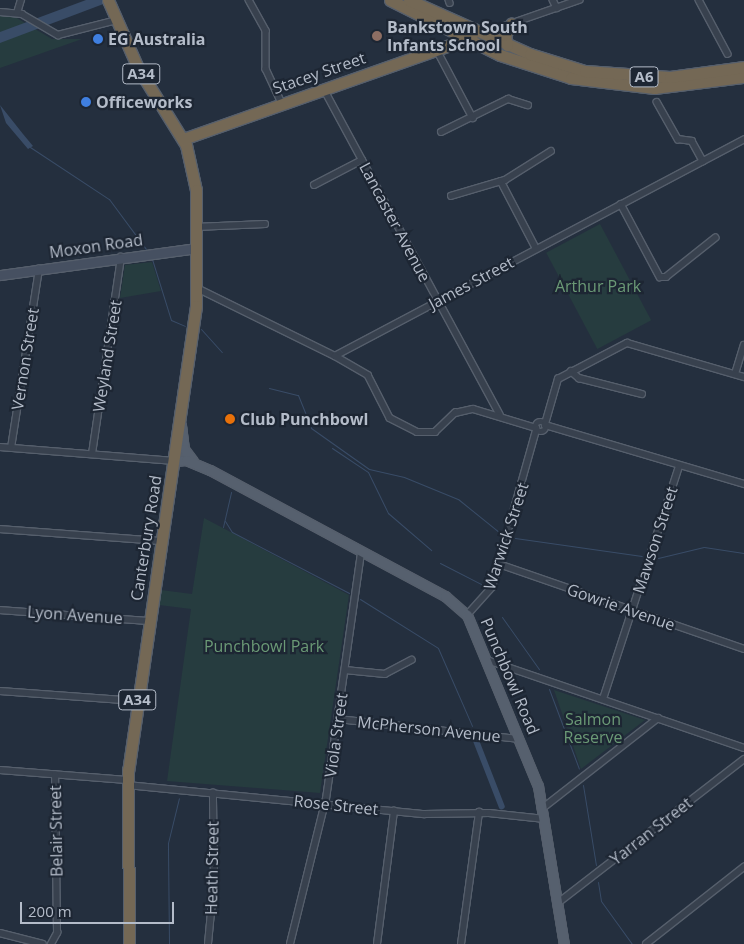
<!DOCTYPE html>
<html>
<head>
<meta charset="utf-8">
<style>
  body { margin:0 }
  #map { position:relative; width:744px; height:944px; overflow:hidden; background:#242f3e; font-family:"Open Sans",sans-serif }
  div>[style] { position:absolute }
  .green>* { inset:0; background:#263c3f; transform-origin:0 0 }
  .water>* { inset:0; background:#394c67 }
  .stream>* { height:1px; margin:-0.5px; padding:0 0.5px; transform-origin:0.5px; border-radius:0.5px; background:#394c67 }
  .canal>* { height:5.5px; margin:-2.75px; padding:0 2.75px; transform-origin:2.75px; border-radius:2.75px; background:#394c67 }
  .roads { filter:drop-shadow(1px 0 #565f6c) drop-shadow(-1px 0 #565f6c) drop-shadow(0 1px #565f6c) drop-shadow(0 -1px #565f6c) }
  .street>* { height:5.5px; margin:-2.75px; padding:0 2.75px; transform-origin:2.75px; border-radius:2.75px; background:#38414e }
  .street>.ring { margin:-2.75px; padding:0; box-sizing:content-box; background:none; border:5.5px solid #38414e; border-radius:50% }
  .secondary>* { height:9px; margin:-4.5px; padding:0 4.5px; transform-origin:4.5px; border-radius:4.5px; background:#465061 }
  .primary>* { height:9px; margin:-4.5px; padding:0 4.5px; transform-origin:4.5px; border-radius:4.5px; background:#56606e }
  .highway>* { height:11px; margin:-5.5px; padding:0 5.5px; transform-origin:5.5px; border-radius:5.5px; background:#746855 }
  .dots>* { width:14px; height:14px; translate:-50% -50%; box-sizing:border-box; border:2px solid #1d2633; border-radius:50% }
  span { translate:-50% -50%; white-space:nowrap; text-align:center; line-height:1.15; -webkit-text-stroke:4.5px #1d2633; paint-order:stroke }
  .shield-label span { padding:1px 4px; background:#1d2633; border:1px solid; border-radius:4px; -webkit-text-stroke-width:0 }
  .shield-label { font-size:15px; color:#b4bcc9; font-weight:700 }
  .poi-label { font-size:16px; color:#b4bcc9; font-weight:700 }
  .left { translate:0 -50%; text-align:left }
  .street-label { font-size:16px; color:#b4bcc9 }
  .park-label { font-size:16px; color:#6b9a76 }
  .scale { position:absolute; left:20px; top:902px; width:154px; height:22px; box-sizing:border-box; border:2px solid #b4bcc9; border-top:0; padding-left:6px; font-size:15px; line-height:18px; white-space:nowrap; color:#b4bcc9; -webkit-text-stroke:4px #1d2633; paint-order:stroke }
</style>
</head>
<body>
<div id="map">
  <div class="green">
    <i style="clip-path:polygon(0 8px,52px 39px,82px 39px,0 68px)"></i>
    <i style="left:600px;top:224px;width:109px;height:61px;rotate:62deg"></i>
    <i style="clip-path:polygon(152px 262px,161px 291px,120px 298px,125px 265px)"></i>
    <i style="clip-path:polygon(204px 518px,349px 595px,320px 793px,167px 781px,191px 609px,159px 605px,161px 590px,192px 594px)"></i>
    <i style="clip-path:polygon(554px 690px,645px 720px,581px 769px)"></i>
  </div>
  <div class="water">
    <i style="clip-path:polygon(86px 0,114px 0,0 43px,0 32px)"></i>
    <i style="clip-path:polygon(0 105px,23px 134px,33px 146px,28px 149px,6px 123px)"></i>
  </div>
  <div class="stream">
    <i style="left:30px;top:147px;width:95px;rotate:33.4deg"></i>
    <i style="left:109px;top:199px;width:62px;rotate:53.5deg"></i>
    <i style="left:152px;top:259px;width:64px;rotate:72.7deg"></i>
    <i style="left:171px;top:320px;width:15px;rotate:23deg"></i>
    <i style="left:201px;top:329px;width:31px;rotate:48deg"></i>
    <i style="left:269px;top:388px;width:30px;rotate:14deg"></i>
    <i style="left:298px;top:395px;width:35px;rotate:68deg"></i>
    <i style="left:311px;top:428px;width:71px;rotate:35.3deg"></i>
    <i style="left:369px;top:469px;width:36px;rotate:13deg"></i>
    <i style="left:404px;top:477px;width:58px;rotate:22.2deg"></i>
    <i style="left:458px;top:499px;width:54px;rotate:39deg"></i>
    <i style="left:332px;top:448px;width:43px;rotate:33.7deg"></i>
    <i style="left:368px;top:472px;width:46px;rotate:64deg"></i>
    <i style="left:388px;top:513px;width:57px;rotate:40.7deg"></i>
    <i style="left:225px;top:521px;width:13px;rotate:58deg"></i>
    <i style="left:232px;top:532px;width:132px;rotate:27.5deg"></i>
    <i style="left:223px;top:527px;width:36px;rotate:-77deg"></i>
    <i style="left:515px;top:538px;width:128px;rotate:8.1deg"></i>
    <i style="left:658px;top:558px;width:47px;rotate:-13.4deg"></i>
    <i style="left:704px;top:547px;width:40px;rotate:8.5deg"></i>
    <i style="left:440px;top:563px;width:48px;rotate:27.1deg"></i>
    <i style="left:360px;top:599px;width:92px;rotate:32.1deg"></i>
    <i style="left:438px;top:648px;width:85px;rotate:66.4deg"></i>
    <i style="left:502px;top:617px;width:64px;rotate:54.6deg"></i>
    <i style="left:549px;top:689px;width:85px;rotate:69.4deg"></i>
    <i style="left:583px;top:785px;width:81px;rotate:80.8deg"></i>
    <i style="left:598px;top:882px;width:19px;rotate:81deg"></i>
    <i style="left:601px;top:901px;width:53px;rotate:54.2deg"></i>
    <i style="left:169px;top:944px;width:101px;rotate:-90.6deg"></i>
    <i style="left:168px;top:843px;width:46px;rotate:-76.3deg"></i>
  </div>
  <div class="canal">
    <i style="left:477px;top:742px;width:69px;rotate:68.7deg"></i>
  </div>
  <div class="roads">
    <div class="street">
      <i style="left:249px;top:0;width:35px;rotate:61deg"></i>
      <i style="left:266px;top:31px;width:38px;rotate:90deg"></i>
      <i style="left:266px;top:69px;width:38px;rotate:65deg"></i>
      <i style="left:449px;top:0;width:3px;rotate:72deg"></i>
      <i style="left:553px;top:0;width:9px;rotate:63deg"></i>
      <i style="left:699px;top:0;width:61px;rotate:61.8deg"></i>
      <i style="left:0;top:12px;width:22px;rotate:5deg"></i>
      <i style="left:22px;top:14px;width:42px;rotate:30.3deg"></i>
      <i style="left:58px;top:35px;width:61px;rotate:-14.3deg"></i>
      <i style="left:17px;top:13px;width:14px;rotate:-73deg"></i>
      <i style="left:484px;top:33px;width:101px;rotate:-19.2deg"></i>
      <i style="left:437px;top:50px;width:77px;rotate:62.1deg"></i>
      <i style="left:324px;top:89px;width:370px;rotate:61.6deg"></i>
      <i style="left:657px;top:102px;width:43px;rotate:60.4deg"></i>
      <i style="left:678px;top:139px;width:14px;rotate:8deg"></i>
      <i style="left:692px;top:141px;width:23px;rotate:61deg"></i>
      <i style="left:441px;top:132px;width:75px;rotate:-26.2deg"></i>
      <i style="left:508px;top:99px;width:21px;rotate:17deg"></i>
      <i style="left:501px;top:181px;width:76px;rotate:62.4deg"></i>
      <i style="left:314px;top:185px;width:54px;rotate:-27.5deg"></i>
      <i style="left:451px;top:196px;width:56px;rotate:-16.5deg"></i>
      <i style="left:505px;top:180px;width:54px;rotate:-32.2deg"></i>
      <i style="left:621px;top:204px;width:83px;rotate:61.9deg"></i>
      <i style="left:660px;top:277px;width:6px"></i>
      <i style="left:666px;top:277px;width:63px;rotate:-38.5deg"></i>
      <i style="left:195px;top:227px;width:70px;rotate:-2.5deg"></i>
      <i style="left:197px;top:288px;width:154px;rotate:26.2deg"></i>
      <i style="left:335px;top:356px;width:463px;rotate:-27.9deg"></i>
      <i style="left:335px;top:356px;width:38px;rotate:30deg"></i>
      <i style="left:368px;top:375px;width:48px;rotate:62.9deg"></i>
      <i style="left:390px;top:418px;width:30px;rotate:27deg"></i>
      <i style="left:417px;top:432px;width:18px"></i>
      <i style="left:435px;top:432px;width:28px;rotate:-44deg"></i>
      <i style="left:455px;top:413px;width:18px;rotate:-13deg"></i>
      <i style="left:473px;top:409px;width:66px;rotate:16.8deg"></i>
      <i style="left:571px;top:371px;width:11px;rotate:41deg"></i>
      <i style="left:579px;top:378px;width:65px;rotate:14.3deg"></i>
      <i style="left:735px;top:374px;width:30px;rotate:-73deg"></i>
      <i class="ring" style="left:536px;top:422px;width:4.5px;height:4.5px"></i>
      <i style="left:545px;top:424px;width:47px;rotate:-73.9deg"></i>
      <i style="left:558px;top:379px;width:78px;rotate:-27.6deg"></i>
      <i style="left:627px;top:343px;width:122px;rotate:16.2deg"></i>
      <i style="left:545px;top:425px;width:208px;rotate:16.5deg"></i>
      <i style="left:0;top:447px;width:175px;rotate:4.6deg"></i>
      <i style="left:11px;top:448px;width:181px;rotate:-81.1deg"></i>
      <i style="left:92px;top:454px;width:199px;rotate:-81.6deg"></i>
      <i style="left:0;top:529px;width:161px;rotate:4.3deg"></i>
      <i style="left:499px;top:564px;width:259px;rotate:19.1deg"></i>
      <i style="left:0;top:610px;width:149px;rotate:4.2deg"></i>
      <i style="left:467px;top:615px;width:38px;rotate:-48deg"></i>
      <i style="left:492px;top:587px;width:163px;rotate:-74.3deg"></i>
      <i style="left:490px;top:661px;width:268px;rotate:18.9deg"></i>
      <i style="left:345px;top:670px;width:40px;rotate:5.7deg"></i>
      <i style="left:385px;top:674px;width:30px;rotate:-28deg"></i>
      <i style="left:0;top:691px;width:137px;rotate:4.2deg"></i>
      <i style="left:603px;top:699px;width:245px;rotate:-71.9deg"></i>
      <i style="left:338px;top:719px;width:183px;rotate:6.3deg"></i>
      <i style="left:0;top:770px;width:127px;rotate:4.5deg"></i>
      <i style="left:127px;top:785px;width:299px;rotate:5.6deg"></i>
      <i style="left:425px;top:814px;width:64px;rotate:-0.9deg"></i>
      <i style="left:489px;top:813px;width:56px;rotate:6.1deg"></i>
      <i style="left:543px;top:808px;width:146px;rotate:-38deg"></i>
      <i style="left:558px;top:903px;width:235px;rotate:-37.7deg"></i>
      <i style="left:0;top:933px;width:44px;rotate:14.3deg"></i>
      <i style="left:51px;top:944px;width:13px;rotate:-61deg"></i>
      <i style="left:57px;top:933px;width:158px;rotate:-90.7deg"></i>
      <i style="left:208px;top:944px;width:63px;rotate:-84.6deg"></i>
      <i style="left:214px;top:881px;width:88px;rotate:-90.7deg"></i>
      <i style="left:290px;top:944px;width:149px;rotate:-76.1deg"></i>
      <i style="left:326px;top:799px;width:249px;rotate:-81.9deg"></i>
      <i style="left:377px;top:944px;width:134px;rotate:-82.7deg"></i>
      <i style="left:461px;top:944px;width:133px;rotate:-82.2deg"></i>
      <i style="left:646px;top:944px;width:125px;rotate:-38.2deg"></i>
    </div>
    <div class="secondary">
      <i style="left:0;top:275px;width:198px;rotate:-7.8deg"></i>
    </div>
    <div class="primary">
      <i style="left:181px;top:425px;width:24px;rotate:83deg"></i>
      <i style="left:184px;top:449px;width:15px;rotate:53deg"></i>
      <i style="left:174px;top:461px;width:12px;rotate:-5deg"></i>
      <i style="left:186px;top:460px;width:26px;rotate:23deg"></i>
      <i style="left:210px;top:470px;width:267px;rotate:28.2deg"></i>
      <i style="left:445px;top:596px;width:29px;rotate:41deg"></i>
      <i style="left:467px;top:615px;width:185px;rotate:67.5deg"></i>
      <i style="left:538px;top:786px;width:160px;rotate:80.7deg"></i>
    </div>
    <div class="highway">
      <i style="left:108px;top:0;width:74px;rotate:66.2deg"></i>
      <i style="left:138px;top:68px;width:91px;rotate:58.1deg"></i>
      <i style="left:186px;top:145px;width:46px;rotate:77.5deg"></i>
      <i style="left:196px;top:190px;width:116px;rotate:90deg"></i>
      <i style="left:196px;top:306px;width:469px;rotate:98.3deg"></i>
      <i style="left:128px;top:770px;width:174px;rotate:89.7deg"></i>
      <i style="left:390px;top:0;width:123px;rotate:26.6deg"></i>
      <i style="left:500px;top:55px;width:75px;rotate:17.9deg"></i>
      <i style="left:571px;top:78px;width:84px;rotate:6.9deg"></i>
      <i style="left:654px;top:88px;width:91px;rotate:-7deg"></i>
      <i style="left:409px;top:0;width:133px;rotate:24.1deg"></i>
      <i style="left:530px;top:54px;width:58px;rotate:17.2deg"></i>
      <i style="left:585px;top:71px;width:85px;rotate:4deg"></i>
      <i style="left:670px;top:77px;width:75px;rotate:-7.7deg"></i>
      <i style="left:507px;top:45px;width:10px;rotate:-101deg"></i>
      <i style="left:505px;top:35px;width:13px;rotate:-61deg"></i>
      <i style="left:183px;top:139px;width:306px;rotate:-19.4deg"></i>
    </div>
  </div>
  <div class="dots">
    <i style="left:377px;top:36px;background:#8d6e63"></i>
    <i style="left:98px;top:39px;background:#3f7fe0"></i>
    <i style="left:86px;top:102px;background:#3f7fe0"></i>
    <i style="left:230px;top:419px;background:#e8710a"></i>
  </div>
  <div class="shield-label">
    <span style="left:141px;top:74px">A34</span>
    <span style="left:644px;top:77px">A6</span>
    <span style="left:137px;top:700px">A34</span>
  </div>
  <div class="poi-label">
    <span class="left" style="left:387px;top:36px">Bankstown South<br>Infants School</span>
    <span class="left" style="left:108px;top:39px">EG Australia</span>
    <span class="left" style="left:96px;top:102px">Officeworks</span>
    <span class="left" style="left:240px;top:419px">Club Punchbowl</span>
  </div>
  <div class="street-label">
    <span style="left:319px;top:73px;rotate:-19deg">Stacey Street</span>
    <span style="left:395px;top:222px;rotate:62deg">Lancaster Avenue</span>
    <span style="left:96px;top:246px;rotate:-8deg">Moxon Road</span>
    <span style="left:471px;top:283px;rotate:-28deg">James Street</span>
    <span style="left:107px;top:356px;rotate:-81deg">Weyland Street</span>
    <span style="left:25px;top:359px;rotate:-81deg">Vernon Street</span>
    <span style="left:506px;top:536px;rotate:-72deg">Warwick Street</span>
    <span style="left:146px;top:538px;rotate:-81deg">Canterbury Road</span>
    <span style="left:655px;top:540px;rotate:-72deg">Mawson Street</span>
    <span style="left:621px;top:607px;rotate:19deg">Gowrie Avenue</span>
    <span style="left:75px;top:615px;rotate:4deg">Lyon Avenue</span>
    <span style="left:510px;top:676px;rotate:67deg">Punchbowl Road</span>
    <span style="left:429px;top:729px;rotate:6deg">McPherson Avenue</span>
    <span style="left:336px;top:735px;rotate:-82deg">Viola Street</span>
    <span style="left:336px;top:805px;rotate:6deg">Rose Street</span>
    <span style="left:56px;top:831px;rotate:-91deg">Belair Street</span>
    <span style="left:651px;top:831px;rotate:-38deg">Yarran Street</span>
    <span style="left:212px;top:868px;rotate:-89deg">Heath Street</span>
  </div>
  <div class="park-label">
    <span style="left:598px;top:286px">Arthur Park</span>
    <span style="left:264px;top:646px">Punchbowl Park</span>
    <span style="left:593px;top:728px">Salmon<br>Reserve</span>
  </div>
  <div class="scale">200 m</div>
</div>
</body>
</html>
